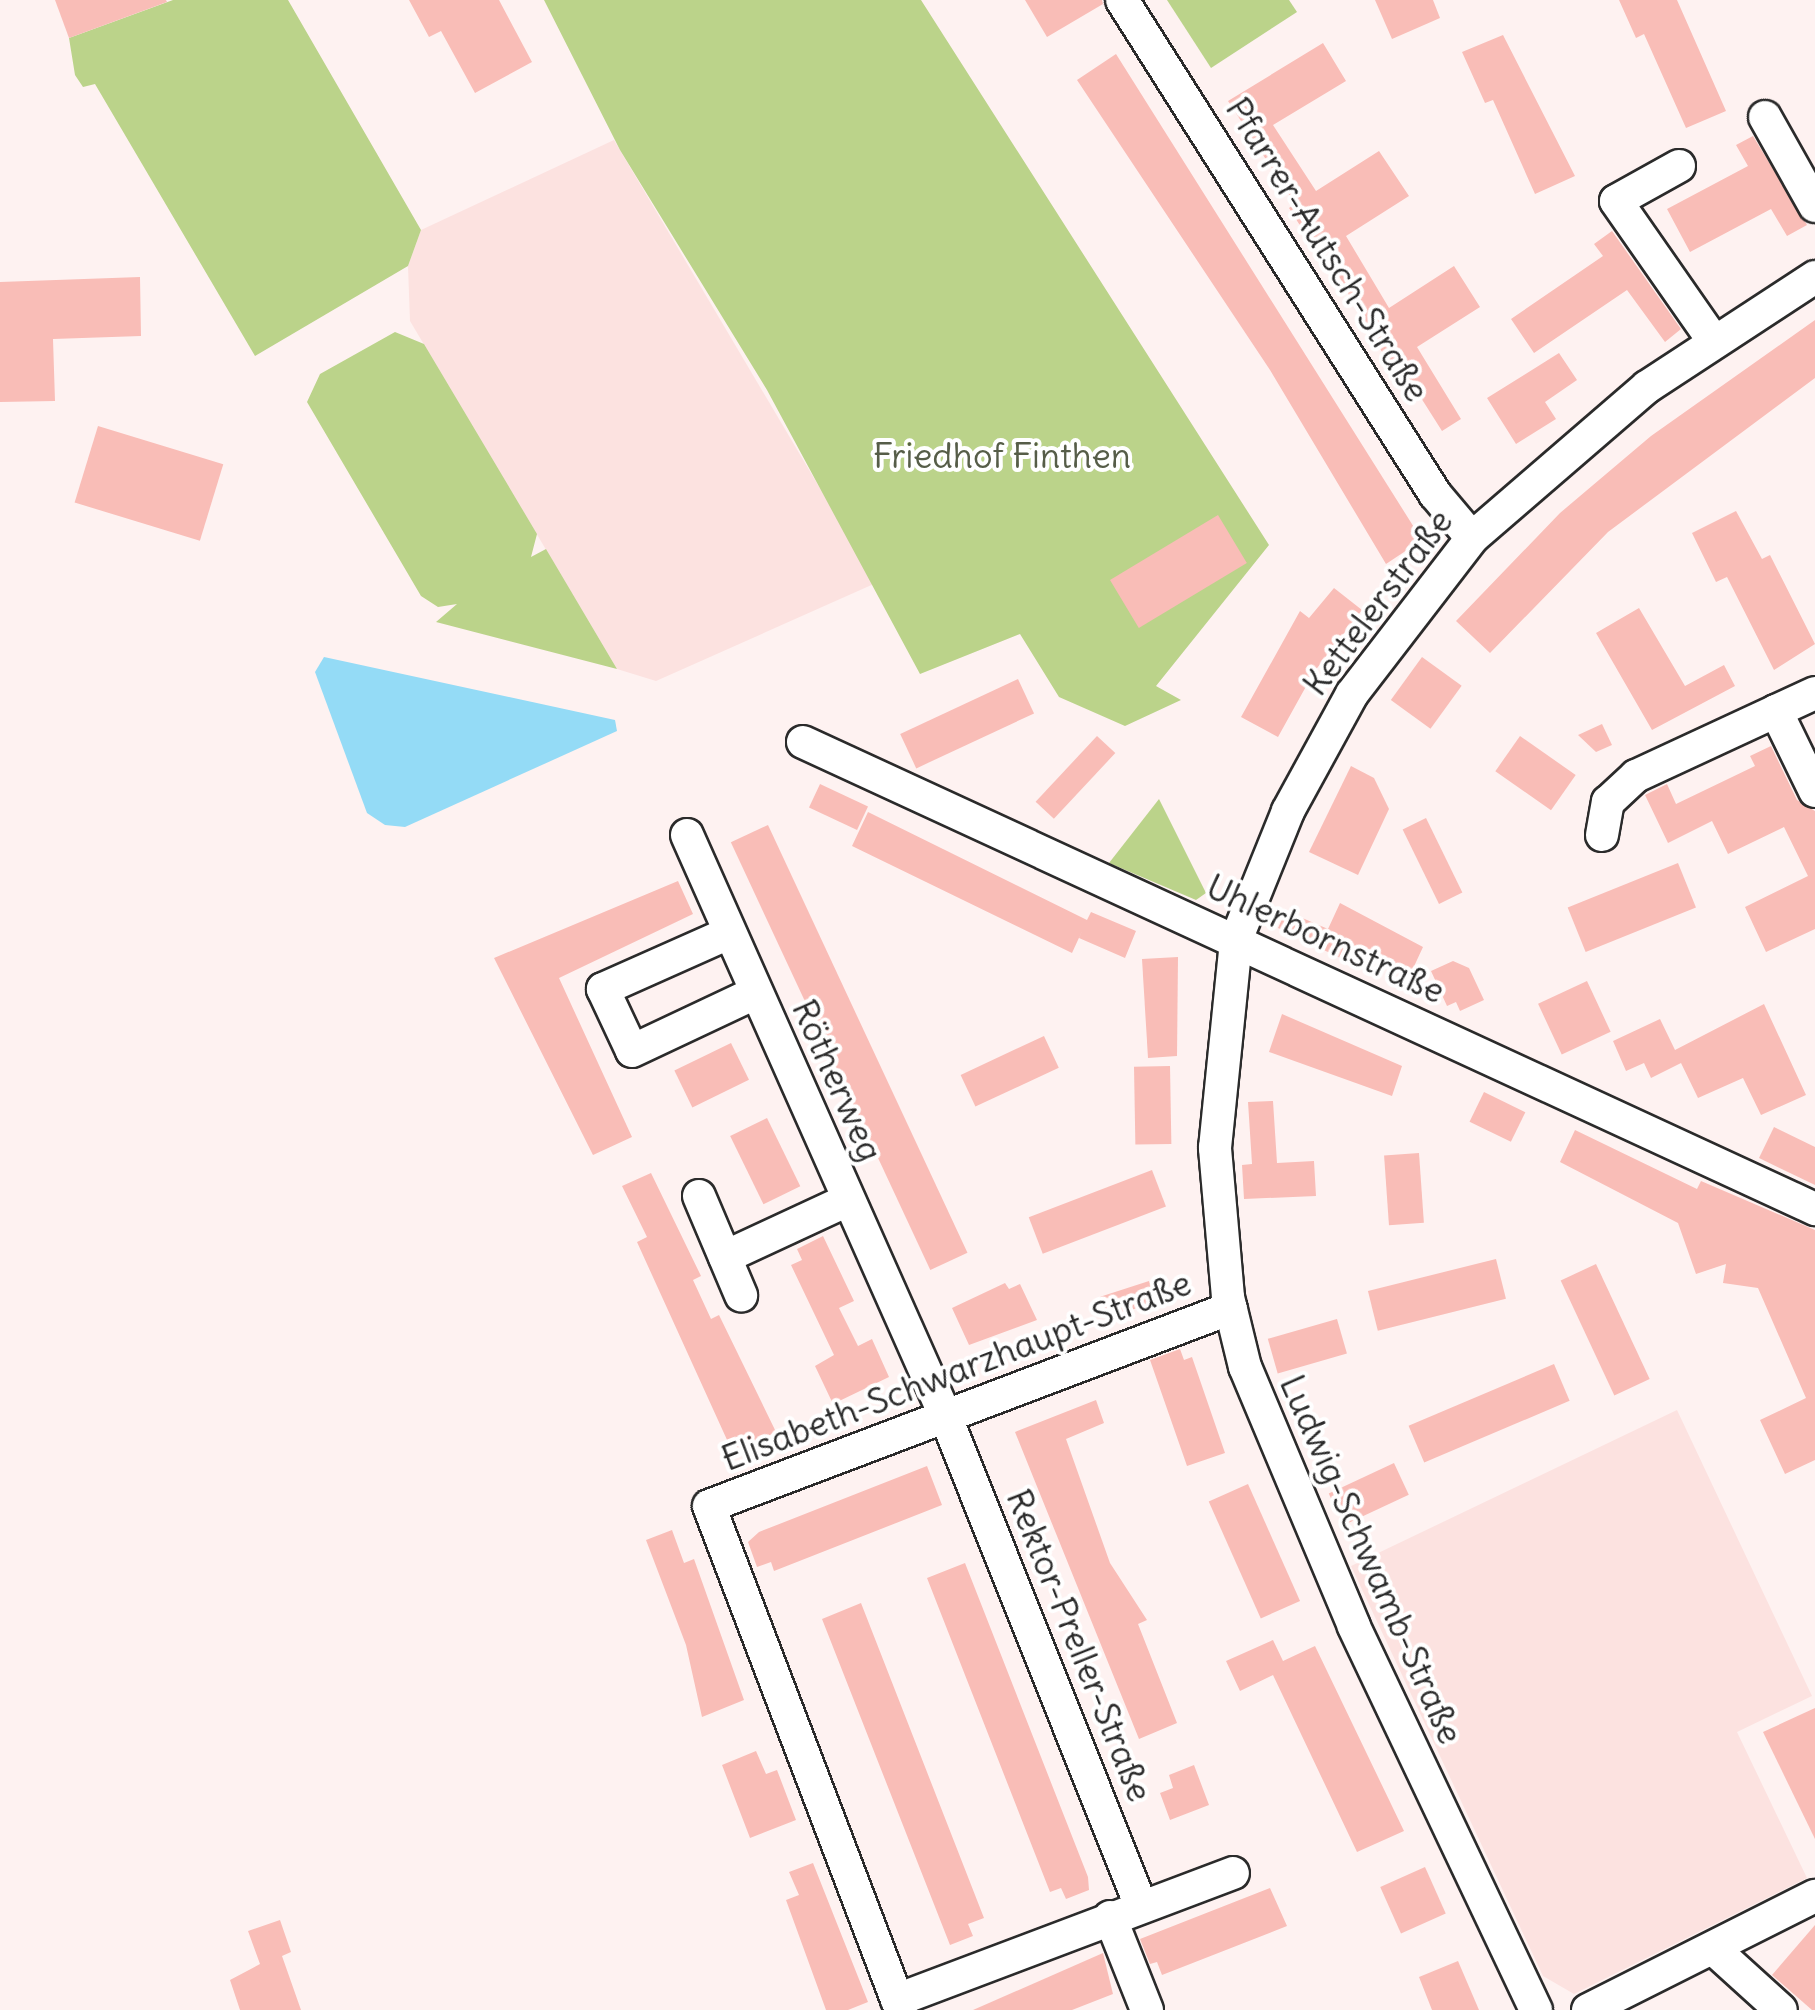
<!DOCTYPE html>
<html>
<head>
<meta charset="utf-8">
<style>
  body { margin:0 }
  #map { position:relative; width:1815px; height:2010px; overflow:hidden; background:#fef2f1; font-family:Delius,sans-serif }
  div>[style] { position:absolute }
  .built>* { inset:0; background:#fce2e0 }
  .green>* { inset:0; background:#bbd38a }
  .water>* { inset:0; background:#94dbf6 }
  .building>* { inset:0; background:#f9bdb7; transform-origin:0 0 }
  .roads { filter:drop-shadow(2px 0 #2b2b2b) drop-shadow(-2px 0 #2b2b2b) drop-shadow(0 2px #2b2b2b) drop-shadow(0 -2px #2b2b2b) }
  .minor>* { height:32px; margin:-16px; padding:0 16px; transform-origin:16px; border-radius:16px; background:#fff }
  span { translate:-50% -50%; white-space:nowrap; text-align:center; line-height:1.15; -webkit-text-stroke:8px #fff; paint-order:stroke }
  .street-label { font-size:35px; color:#2b2b2b }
  .park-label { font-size:35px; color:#565d48 }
</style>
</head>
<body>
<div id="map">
  <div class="built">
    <i style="clip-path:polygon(614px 140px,876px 583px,656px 681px,617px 669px,410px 321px,408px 266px,421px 230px)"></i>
    <i style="clip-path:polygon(1677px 1410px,1812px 1696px,1737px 1732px,1807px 1878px,1574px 1994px,1543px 1976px,1351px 1566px)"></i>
  </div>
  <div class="green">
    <i style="clip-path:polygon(173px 0,288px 0,421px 230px,408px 266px,255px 356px,95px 84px,83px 87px,75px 75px,69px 38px)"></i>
    <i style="clip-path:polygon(544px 0,921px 0,1269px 545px,1156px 686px,1181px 700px,1125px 726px,1059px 697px,1020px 634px,920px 674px,767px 390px,620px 150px)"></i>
    <i style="clip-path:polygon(1167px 0,1289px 0,1297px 12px,1211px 68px)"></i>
    <i style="clip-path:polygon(395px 332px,424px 344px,537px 534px,531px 557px,546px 549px,617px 669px,436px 622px,457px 604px,438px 607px,421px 596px,307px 402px,320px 374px)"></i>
    <i style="clip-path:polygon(1159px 799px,1206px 893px,1196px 900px,1109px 863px)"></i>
  </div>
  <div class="water">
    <i style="clip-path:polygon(324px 657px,615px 720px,617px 731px,405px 827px,385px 825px,367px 813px,315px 672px)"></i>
  </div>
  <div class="building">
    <i style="clip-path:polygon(55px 0,166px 0,167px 2px,69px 38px)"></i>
    <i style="clip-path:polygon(409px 0,499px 0,532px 62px,475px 93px,441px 31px,429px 37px)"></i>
    <i style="clip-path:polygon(1025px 0,1102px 0,1103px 4px,1047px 37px)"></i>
    <i style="clip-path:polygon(1375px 0,1433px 0,1440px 18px,1392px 39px)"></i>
    <i style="clip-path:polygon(1619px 0,1677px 0,1726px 111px,1686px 128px,1644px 34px,1636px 38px)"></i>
    <i style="clip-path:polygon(1503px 35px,1575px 176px,1535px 194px,1493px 100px,1485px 103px,1462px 52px)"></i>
    <i style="clip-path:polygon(1323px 43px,1346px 81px,1273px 125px,1316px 191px,1379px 151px,1409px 196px,1346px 236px,1389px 308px,1454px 266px,1480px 307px,1417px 347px,1461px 419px,1442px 431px,1397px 360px,1390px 364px,1364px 324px,1325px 249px,1318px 254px,1289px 208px,1295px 204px,1228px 101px)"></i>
    <i style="clip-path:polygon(1116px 54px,1422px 540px,1386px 564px,1270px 370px,1077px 80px)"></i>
    <i style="clip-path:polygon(1753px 136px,1807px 225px,1787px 236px,1771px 209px,1690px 252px,1667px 209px,1748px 166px,1736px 145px)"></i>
    <i style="clip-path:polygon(1612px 231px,1681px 329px,1665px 342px,1627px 290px,1534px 353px,1511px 319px,1603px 256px,1594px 244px)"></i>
    <i style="clip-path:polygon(140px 277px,141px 336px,53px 339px,55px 401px,0 402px,0 282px)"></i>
    <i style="clip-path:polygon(1815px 320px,1815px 378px,1608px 532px,1490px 653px,1456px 621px,1560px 513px,1651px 436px)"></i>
    <i style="clip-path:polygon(1559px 353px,1577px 380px,1545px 402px,1556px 419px,1516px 444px,1487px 398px)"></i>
    <i style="left:98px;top:426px;width:131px;height:80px;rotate:17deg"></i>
    <i style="clip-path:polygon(1736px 511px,1762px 559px,1770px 555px,1815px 644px,1774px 670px,1727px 577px,1716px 582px,1692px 533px)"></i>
    <i style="left:1218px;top:515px;width:56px;height:126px;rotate:59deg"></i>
    <i style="clip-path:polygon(1334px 588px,1362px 610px,1314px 672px,1278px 737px,1241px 717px,1300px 611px,1309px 618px)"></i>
    <i style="clip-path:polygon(1639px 608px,1685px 686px,1724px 665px,1735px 686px,1652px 730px,1596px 633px)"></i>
    <i style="left:1422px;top:657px;width:49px;height:53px;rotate:36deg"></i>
    <i style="left:1018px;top:679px;width:38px;height:130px;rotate:65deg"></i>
    <i style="clip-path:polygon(1602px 724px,1612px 745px,1596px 752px,1578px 735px)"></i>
    <i style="left:1097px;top:736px;width:25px;height:90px;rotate:43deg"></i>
    <i style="left:1520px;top:736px;width:68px;height:43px;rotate:35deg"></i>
    <i style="clip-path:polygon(1771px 746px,1797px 800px,1815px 811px,1815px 929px,1766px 952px,1745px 907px,1808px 876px,1784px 827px,1728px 854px,1712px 821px,1668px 843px,1645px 795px,1667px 784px,1676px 804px,1755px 766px,1750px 756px)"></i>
    <i style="clip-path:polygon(1351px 766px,1374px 778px,1389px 809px,1358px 875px,1309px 852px)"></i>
    <i style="left:820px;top:784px;width:53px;height:26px;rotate:25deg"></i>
    <i style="clip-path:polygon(868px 812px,1087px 920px,1091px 912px,1136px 931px,1125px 958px,1079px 938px,1083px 929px,1072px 953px,852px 846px)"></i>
    <i style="left:1426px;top:818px;width:83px;height:26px;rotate:64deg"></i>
    <i style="left:768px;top:825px;width:472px;height:41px;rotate:65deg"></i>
    <i style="left:1678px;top:863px;width:48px;height:119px;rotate:68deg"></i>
    <i style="clip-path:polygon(678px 881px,693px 914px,559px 978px,632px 1137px,593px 1155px,494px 958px)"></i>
    <i style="clip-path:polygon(1340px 903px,1423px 947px,1410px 975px,1365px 955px,1359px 967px,1278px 928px,1286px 911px,1328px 929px)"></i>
    <i style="clip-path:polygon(1178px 957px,1177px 1056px,1148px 1058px,1142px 959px)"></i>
    <i style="clip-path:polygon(1453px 961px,1469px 968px,1484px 1000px,1460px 1011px,1456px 1002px,1447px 1006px,1431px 971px)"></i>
    <i style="left:1587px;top:981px;width:56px;height:54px;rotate:65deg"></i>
    <i style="clip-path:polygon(1764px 1004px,1806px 1095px,1761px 1115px,1743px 1078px,1698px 1098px,1681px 1063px,1651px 1078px,1644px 1063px,1626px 1071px,1613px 1041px,1660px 1019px,1675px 1050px)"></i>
    <i style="clip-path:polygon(1282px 1014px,1402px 1066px,1392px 1096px,1269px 1052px)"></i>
    <i style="left:1044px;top:1036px;width:35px;height:92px;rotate:65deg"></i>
    <i style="left:731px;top:1043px;width:41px;height:63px;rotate:64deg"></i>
    <i style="left:1170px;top:1066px;width:78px;height:36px;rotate:89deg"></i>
    <i style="left:1484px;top:1092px;width:46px;height:33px;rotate:26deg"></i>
    <i style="clip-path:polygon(1273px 1101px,1277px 1163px,1314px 1161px,1316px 1196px,1244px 1199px,1242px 1165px,1252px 1164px,1248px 1102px)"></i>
    <i style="left:767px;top:1118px;width:76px;height:41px;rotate:64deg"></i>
    <i style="clip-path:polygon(1774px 1127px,1815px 1147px,1815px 1185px,1759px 1158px)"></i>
    <i style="clip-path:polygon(1575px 1130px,1697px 1189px,1701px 1181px,1815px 1230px,1815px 1460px,1785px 1474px,1760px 1420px,1806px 1398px,1758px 1288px,1723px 1283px,1726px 1264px,1696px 1274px,1678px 1223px,1560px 1162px)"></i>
    <i style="left:1419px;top:1153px;width:70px;height:35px;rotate:86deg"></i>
    <i style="left:1152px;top:1170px;width:39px;height:132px;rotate:69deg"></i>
    <i style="clip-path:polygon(651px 1173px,701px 1276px,693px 1280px,711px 1319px,719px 1315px,776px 1432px,733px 1453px,637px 1242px,647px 1237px,622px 1186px)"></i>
    <i style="clip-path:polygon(823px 1236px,854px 1301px,839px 1308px,858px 1346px,872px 1339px,889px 1377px,833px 1404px,815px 1366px,834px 1355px,791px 1265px,802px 1260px,797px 1249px)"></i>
    <i style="left:1496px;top:1259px;width:41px;height:132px;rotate:76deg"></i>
    <i style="left:1596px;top:1264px;width:127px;height:39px;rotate:65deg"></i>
    <i style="left:1149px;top:1281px;width:22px;height:52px;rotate:72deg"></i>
    <i style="clip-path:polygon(1005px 1283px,1009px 1289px,1020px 1284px,1037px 1320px,969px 1345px,952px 1308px)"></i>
    <i style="left:1337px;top:1319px;width:36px;height:72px;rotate:74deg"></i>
    <i style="clip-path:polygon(1180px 1349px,1184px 1360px,1192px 1357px,1225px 1453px,1187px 1466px,1150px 1360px)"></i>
    <i style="left:1554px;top:1364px;width:40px;height:158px;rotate:67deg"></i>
    <i style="clip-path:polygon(1096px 1400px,1104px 1423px,1066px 1439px,1110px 1563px,1147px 1620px,1138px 1624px,1177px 1723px,1139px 1739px,1015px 1432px)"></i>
    <i style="left:1394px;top:1463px;width:35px;height:72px;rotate:65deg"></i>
    <i style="clip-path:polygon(927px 1466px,942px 1505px,774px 1571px,771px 1562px,757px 1567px,748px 1542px,759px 1532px)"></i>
    <i style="left:1248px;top:1484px;width:128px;height:43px;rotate:66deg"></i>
    <i style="clip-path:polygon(672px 1530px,684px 1563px,694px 1559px,744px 1700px,702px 1717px,686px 1645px,646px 1540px)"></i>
    <i style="clip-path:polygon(965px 1563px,1088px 1877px,1089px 1890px,1066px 1899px,1061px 1888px,1050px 1892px,927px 1578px)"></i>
    <i style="clip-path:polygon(861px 1603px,984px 1918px,968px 1924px,973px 1936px,950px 1945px,822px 1619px)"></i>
    <i style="clip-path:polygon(1273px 1640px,1283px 1661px,1315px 1646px,1404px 1831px,1357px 1852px,1273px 1675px,1240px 1691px,1226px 1661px)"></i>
    <i style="clip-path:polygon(1815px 1708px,1815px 1839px,1763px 1732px)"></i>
    <i style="clip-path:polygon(756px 1751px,766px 1774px,777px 1770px,796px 1820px,750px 1838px,722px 1765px)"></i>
    <i style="clip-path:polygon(1194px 1765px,1209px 1805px,1170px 1820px,1160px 1793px,1173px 1788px,1169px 1775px)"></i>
    <i style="clip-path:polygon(813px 1863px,868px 2002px,848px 2010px,826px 2010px,786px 1900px,799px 1895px,789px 1872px)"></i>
    <i style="left:1425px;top:1867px;width:51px;height:49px;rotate:66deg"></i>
    <i style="clip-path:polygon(1270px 1888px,1287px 1926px,1162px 1975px,1157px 1962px,1150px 1964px,1140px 1939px)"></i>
    <i style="clip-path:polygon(280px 1920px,291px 1952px,282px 1956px,301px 2010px,240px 2010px,230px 1980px,260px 1964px,248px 1931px)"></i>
    <i style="clip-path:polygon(1815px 1925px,1815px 2010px,1812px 2010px,1772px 1975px)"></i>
    <i style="clip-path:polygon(1103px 1953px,1113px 1994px,1072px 2010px,973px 2010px)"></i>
    <i style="clip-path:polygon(1458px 1961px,1479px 2010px,1432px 2010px,1419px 1977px)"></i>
  </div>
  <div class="roads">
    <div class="minor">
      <i style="left:1122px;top:0;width:585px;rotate:57.64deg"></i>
      <i style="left:1435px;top:494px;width:57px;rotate:49.9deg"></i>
      <i style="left:1765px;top:117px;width:102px;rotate:60.7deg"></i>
      <i style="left:1679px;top:166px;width:72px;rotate:150.9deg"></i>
      <i style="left:1616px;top:201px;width:169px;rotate:55.1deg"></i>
      <i style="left:1815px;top:693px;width:43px;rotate:155.2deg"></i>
      <i style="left:1776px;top:711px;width:89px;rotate:64deg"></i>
      <i style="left:803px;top:742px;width:1115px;rotate:24.77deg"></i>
      <i style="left:687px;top:835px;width:635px;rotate:66.02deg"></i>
      <i style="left:945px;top:1415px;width:529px;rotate:68.24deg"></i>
      <i style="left:1602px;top:835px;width:34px;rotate:-80deg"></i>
      <i style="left:1608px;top:802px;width:38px;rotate:-43deg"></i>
      <i style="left:1636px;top:776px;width:154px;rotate:-24.9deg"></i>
      <i style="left:729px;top:933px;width:138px;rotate:156deg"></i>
      <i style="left:603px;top:989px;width:68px;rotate:64.9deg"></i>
      <i style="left:632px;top:1051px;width:136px;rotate:-25.2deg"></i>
      <i style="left:699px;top:1196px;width:108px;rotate:67deg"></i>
      <i style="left:725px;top:1257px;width:136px;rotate:-24.9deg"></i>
      <i style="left:1110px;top:1917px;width:100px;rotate:68.3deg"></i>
      <i style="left:1717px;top:1952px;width:86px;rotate:42.2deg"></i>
      <i style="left:897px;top:2000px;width:359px;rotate:-20.7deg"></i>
      <i style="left:901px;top:2010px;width:539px;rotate:-110.85deg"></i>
      <i style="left:709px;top:1506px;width:558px;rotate:-20.77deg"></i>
      <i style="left:1536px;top:2010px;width:425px;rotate:-115.4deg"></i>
      <i style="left:1354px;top:1626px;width:281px;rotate:-112.8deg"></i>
      <i style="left:1245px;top:1367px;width:72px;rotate:-103.7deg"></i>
      <i style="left:1228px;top:1297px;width:150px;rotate:-95deg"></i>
      <i style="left:1215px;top:1148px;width:209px;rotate:-84.2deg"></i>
      <i style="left:1236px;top:940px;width:139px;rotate:-68deg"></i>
      <i style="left:1288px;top:811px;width:133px;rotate:-61.3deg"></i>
      <i style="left:1352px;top:694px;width:197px;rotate:-52.4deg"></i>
      <i style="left:1472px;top:538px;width:231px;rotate:-40.8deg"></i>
      <i style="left:1647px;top:387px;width:201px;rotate:-33.2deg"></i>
      <i style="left:1588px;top:2010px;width:254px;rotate:-26.7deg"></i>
    </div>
  </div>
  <div class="street-label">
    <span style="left:1328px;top:249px;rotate:58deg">Pfarrer-Autsch-Straße</span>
    <span style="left:1377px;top:602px;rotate:-53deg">Kettelerstraße</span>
    <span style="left:1326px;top:938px;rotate:25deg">Uhlerbornstraße</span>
    <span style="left:838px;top:1080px;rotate:66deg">Rötherweg</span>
    <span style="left:956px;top:1370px;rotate:-21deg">Elisabeth-Schwarzhaupt-Straße</span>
    <span style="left:1372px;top:1559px;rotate:66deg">Ludwig-Schwamb-Straße</span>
    <span style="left:1080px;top:1645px;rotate:68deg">Rektor-Preller-Straße</span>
  </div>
  <div class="park-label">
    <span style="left:1002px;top:455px">Friedhof Finthen</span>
  </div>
</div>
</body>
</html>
